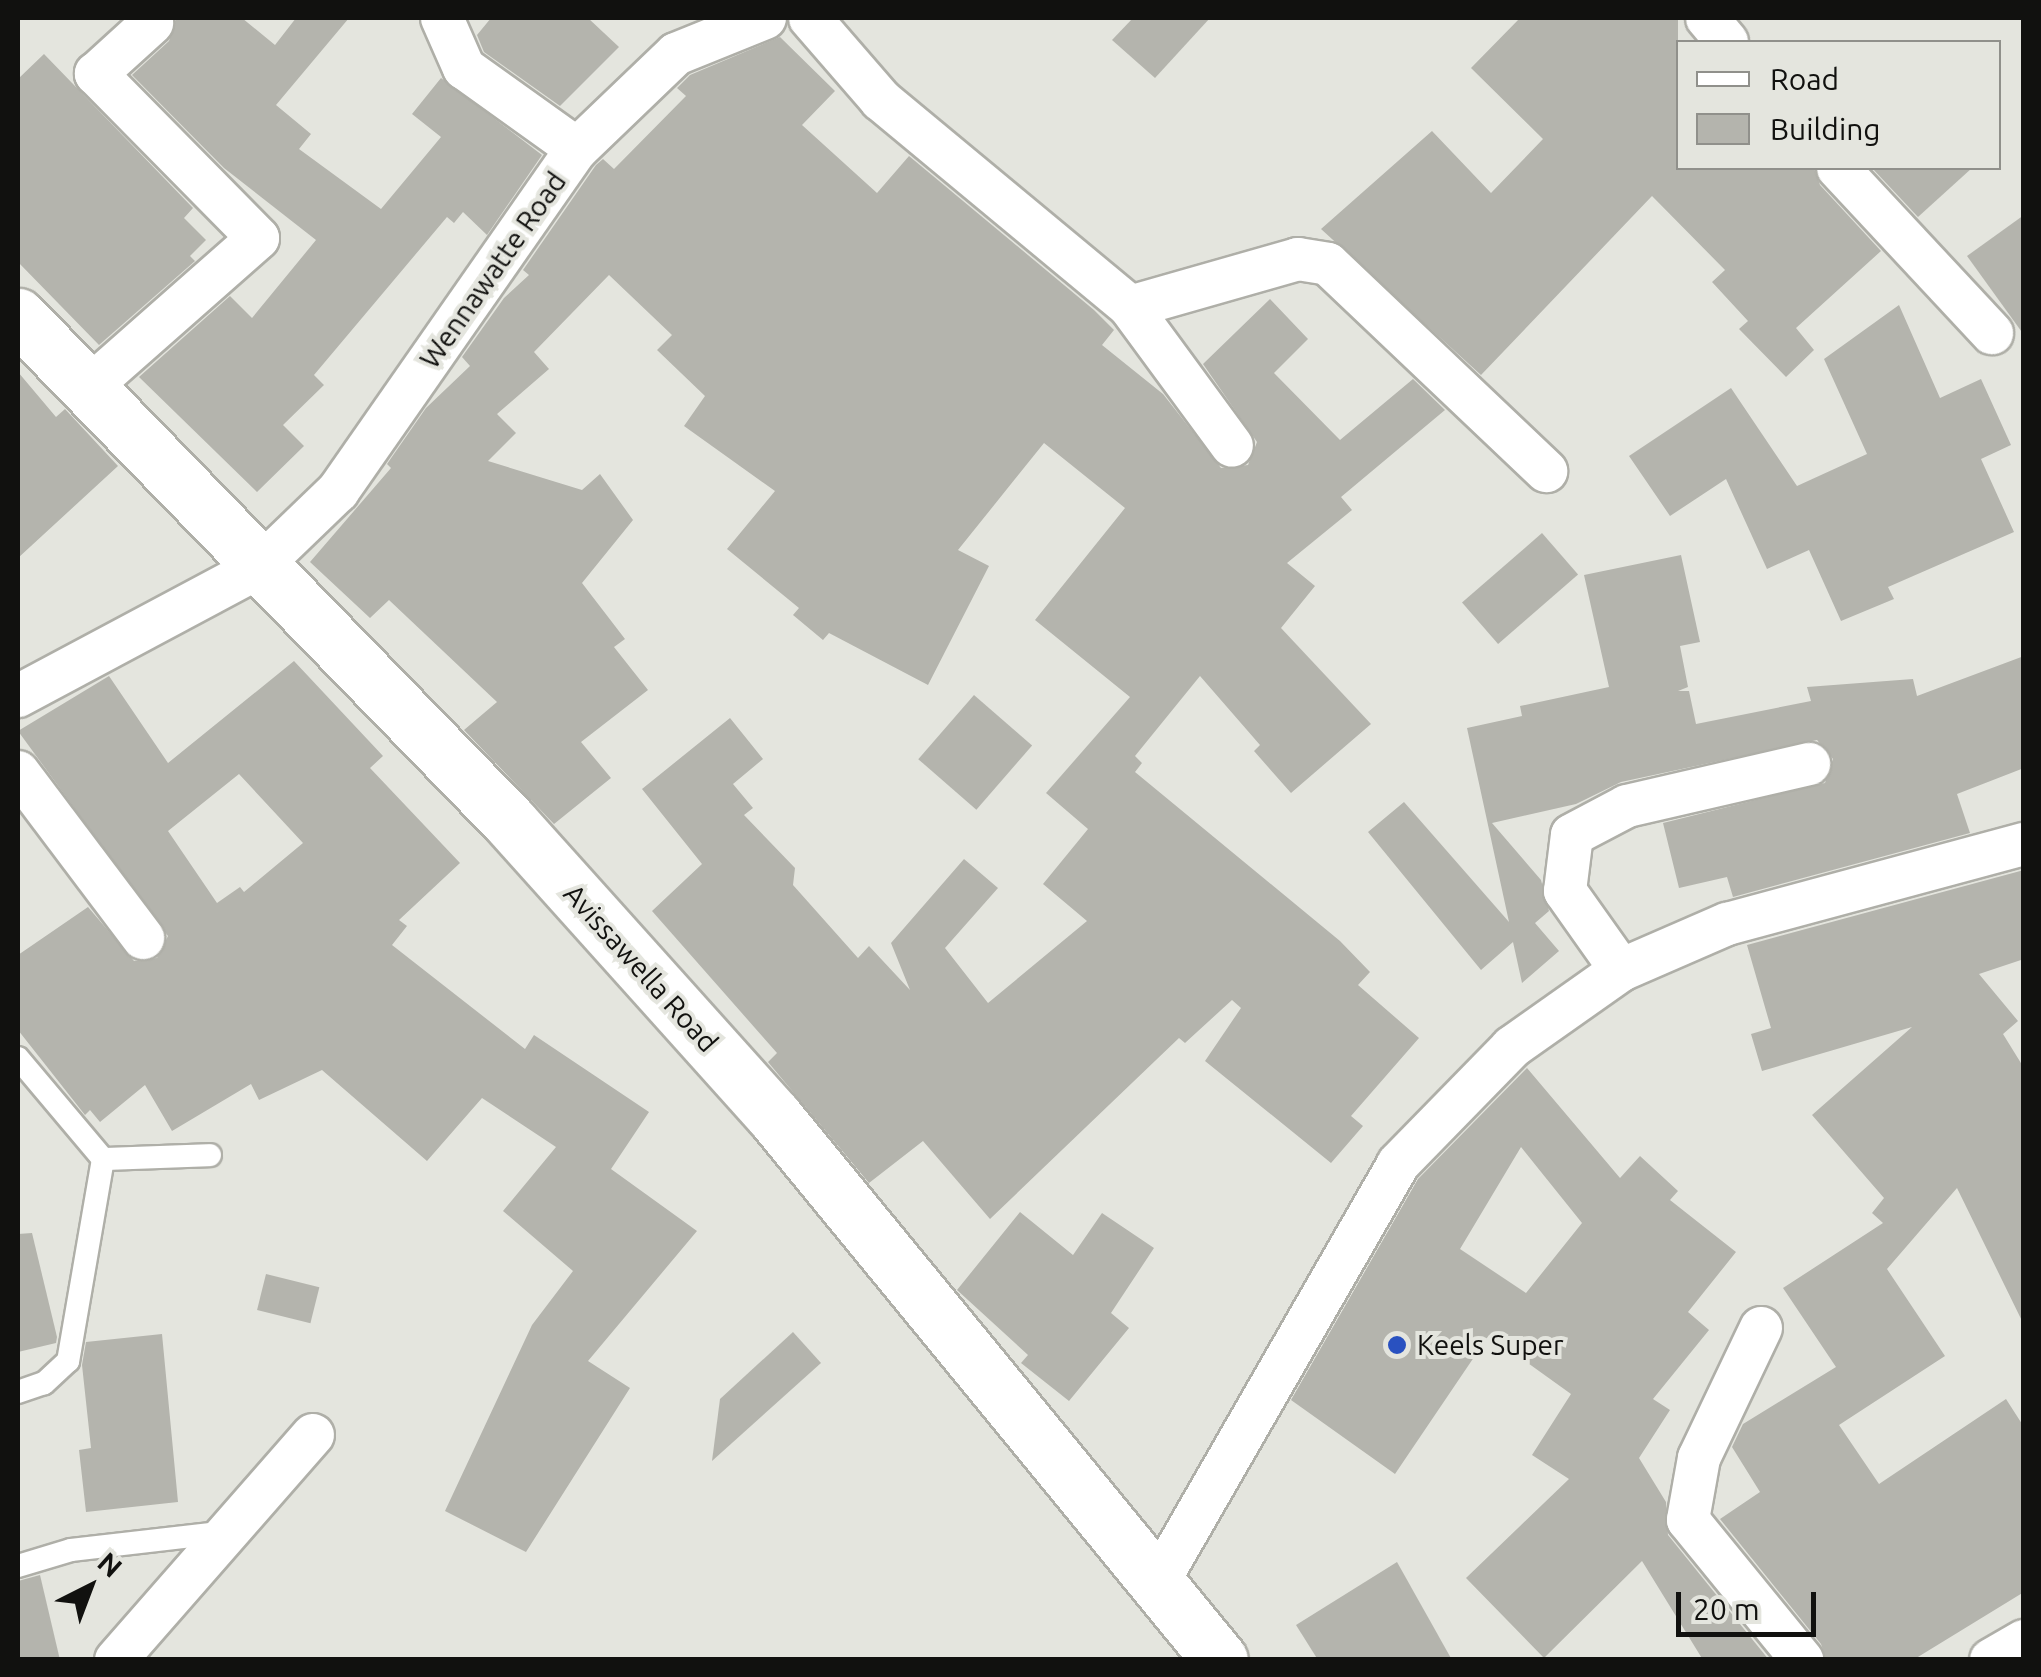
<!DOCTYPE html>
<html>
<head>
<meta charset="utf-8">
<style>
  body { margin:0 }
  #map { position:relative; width:2041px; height:1677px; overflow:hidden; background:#e4e5de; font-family:Ubuntu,sans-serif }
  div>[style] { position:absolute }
  .building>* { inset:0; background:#b4b4ad; transform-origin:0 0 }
  .roads { filter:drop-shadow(2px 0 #afafa8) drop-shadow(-2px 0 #afafa8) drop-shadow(0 2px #afafa8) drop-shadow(0 -2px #afafa8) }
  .lane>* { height:22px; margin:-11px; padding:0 11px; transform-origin:11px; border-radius:11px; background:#fff }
  .street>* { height:42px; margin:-21px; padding:0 21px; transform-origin:21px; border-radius:21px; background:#fff }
  .primary>* { height:55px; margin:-27.5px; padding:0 27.5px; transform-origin:27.5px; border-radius:27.5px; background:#fff }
  .dots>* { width:28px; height:28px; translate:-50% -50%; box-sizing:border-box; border:5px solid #e4e5de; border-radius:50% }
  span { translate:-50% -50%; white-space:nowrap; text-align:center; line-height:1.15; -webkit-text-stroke:8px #e4e5de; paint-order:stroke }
  .street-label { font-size:28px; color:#11110f }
  .poi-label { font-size:28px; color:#11110f }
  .left { translate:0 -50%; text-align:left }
  .frame { position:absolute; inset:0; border:20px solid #11110f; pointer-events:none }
  .legend { position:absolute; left:1676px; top:40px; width:325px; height:130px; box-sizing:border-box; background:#e4e5de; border:2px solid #90908b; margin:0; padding:12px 18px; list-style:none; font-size:30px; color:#11110f }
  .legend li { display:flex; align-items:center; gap:20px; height:50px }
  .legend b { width:50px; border:2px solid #90908b }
  .north { position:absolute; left:40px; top:1537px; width:100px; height:100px; -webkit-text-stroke:8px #e4e5de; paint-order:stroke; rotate:42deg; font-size:28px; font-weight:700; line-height:40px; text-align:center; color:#11110f }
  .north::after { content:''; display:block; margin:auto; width:35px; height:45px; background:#11110f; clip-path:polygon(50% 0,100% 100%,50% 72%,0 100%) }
  .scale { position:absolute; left:1676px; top:1592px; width:140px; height:45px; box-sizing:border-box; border:5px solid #11110f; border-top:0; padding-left:12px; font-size:30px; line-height:35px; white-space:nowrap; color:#11110f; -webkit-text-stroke:8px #e4e5de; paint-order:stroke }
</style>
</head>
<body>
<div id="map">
  <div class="building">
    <i style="clip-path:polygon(176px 18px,242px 18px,275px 45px,296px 18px,349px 18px,276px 105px,311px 134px,299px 149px,381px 209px,441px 137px,412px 114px,441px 78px,542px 155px,487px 235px,463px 212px,454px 223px,447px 217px,314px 375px,324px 385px,283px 425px,304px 446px,257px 492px,139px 377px,230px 296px,252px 318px,316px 240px,224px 168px,132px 75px,169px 41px)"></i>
    <i style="clip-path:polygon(491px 18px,588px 18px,619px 47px,560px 106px,484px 52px,477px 35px)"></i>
    <i style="clip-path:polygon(1133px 18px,1210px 18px,1155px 78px,1112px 40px)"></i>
    <i style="clip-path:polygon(1520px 18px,1678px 18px,1678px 168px,1814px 168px,1820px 185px,1881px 251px,1796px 328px,1814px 350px,1786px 377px,1739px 329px,1748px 321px,1712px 282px,1725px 270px,1652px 196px,1481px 375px,1321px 229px,1432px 131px,1491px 193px,1543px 139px,1471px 68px)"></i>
    <i style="clip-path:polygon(780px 37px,835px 91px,802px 125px,877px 193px,909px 156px,1094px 310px,1114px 330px,1102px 345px,1163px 394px,1221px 468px,1248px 465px,1257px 442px,1203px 364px,1270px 299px,1308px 339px,1274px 373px,1340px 440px,1413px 379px,1445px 410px,1341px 497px,1352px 510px,1287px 563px,1315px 586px,1281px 628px,1371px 724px,1291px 793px,1254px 751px,1260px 745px,1200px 676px,1135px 756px,1142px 763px,1135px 772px,1340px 941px,1370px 972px,1358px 985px,1419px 1038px,1351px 1116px,1363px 1126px,1331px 1163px,1205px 1061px,1241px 1008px,1232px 1000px,1185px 1043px,1179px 1038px,990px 1219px,923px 1141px,869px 1183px,768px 1062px,777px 1053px,652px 911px,702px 864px,642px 789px,730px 718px,763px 759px,733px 784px,753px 808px,744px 815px,795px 868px,793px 885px,858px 958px,869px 946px,910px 990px,891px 943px,964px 859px,998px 888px,945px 948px,988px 1003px,1087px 921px,1043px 884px,1088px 829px,1046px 793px,1130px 697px,1035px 620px,1125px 508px,1044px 443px,958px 550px,989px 566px,928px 685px,829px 633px,823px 640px,793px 615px,799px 608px,727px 549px,775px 491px,684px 426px,705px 396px,657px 350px,672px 335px,609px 275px,534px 352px,549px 369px,497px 414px,516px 433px,488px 461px,582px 490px,600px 474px,633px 520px,582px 583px,625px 639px,614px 647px,648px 690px,581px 742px,611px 778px,554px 824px,464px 730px,497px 702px,389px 600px,370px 618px,310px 562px,391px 468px,387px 464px,426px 408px,470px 366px,462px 357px,504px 298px,529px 275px,523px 270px,596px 165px,603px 159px,614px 169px,686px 96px,677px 88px,690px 75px)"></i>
    <i style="clip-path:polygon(44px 54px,193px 208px,184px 218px,206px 240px,190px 256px,195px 261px,99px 345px,18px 262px,18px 79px)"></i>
    <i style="clip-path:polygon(1872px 168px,1972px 168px,1918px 217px)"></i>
    <i style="clip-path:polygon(2024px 215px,2024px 335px,1967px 256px)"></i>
    <i style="clip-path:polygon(1899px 305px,1940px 398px,1981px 379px,2011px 445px,1981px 459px,2014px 532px,1888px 587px,1894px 599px,1841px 621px,1809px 550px,1767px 569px,1726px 479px,1670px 516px,1629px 456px,1731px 388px,1797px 486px,1867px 454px,1824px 359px)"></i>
    <i style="clip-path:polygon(18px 372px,56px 417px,65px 409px,118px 466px,18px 558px)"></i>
    <i style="left:1542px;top:533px;width:55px;height:106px;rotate:49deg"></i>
    <i style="clip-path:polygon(1681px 555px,1700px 642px,1680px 646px,1688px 687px,1678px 691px,1689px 691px,1696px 724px,1811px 701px,1807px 687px,1913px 679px,1917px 696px,2024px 656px,2024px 768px,1957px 794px,1970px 833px,1733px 897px,1727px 877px,1679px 888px,1663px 823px,1825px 783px,1833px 759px,1817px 740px,1621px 782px,1576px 804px,1492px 823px,1541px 880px,1549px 911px,1535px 923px,1559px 951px,1522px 983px,1513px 942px,1481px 970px,1368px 832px,1404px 802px,1509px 922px,1467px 728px,1522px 716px,1520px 706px,1609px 687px,1584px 575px)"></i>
    <i style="clip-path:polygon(evenodd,294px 661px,383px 756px,370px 768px,460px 863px,399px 920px,407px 926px,392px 945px,525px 1049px,534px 1035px,649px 1112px,611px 1169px,697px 1231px,588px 1361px,630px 1388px,526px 1552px,445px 1511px,532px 1325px,573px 1271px,503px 1211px,556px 1147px,482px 1098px,427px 1161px,322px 1070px,259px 1100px,251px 1084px,172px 1131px,145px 1085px,100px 1122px,90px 1110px,85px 1115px,18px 1030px,18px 955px,88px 907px,134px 961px,157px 958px,168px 936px,18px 731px,109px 676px,168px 763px,294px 661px,239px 774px,303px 843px,244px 892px,240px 887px,217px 903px,168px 831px,239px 774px)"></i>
    <i style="left:974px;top:695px;width:77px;height:85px;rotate:41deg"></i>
    <i style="clip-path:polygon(2024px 870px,2024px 959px,1979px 974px,2018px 1021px,2003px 1034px,2024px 1068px,2024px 1325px,1957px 1188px,1887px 1269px,1945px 1356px,1839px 1425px,1879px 1484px,2006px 1399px,2024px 1427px,2024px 1592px,1913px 1660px,1826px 1660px,1821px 1644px,1720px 1519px,1760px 1492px,1732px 1447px,1743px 1424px,1836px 1367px,1783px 1288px,1883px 1223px,1872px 1213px,1884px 1198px,1812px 1115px,1912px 1027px,1762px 1071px,1751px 1034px,1771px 1028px,1747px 945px)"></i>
    <i style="clip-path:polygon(evenodd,1527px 1068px,1620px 1178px,1640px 1156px,1678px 1191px,1670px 1200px,1736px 1252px,1688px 1312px,1709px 1330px,1653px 1399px,1670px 1410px,1639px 1458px,1666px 1502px,1668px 1535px,1769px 1660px,1703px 1660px,1642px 1561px,1544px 1658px,1466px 1578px,1569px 1479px,1532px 1455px,1571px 1394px,1489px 1335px,1395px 1474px,1291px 1400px,1418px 1179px,1527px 1068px,1521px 1147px,1582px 1223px,1526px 1293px,1460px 1249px,1521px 1147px)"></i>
    <i style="clip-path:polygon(1020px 1212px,1073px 1255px,1102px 1213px,1154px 1248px,1111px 1313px,1129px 1328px,1069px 1401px,1021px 1363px,1028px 1355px,957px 1290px)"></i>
    <i style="clip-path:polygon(32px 1233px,57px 1337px,56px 1343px,18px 1352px,18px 1234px)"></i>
    <i style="left:266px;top:1274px;width:55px;height:37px;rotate:14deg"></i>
    <i style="clip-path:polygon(793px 1332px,821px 1363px,712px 1461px,720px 1399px)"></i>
    <i style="clip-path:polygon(162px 1334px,178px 1502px,86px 1512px,79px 1450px,91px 1448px,82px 1365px,86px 1342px)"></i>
    <i style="clip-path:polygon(1397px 1562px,1452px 1660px,1318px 1660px,1296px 1625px)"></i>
    <i style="clip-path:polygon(40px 1575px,60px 1660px,18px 1660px,18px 1581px)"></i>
  </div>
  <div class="roads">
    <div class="lane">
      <i style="left:18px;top:1058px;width:132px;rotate:49.9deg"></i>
      <i style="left:103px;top:1159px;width:205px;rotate:99.8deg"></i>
      <i style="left:68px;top:1361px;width:33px;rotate:137deg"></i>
      <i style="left:44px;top:1383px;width:28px;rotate:161deg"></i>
      <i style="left:103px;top:1159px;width:107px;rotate:-2.1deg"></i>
      <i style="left:18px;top:1566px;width:55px;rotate:-16.8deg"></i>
      <i style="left:71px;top:1550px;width:156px;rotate:-6.6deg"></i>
    </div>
    <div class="street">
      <i style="left:442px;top:18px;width:55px;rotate:66.3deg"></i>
      <i style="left:464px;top:68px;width:139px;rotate:35.6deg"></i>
      <i style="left:810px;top:18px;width:108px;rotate:49.1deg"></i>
      <i style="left:881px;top:100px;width:324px;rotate:39.7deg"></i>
      <i style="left:1130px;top:307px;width:172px;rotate:53.7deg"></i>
      <i style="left:1707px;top:18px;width:31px;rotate:50deg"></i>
      <i style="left:1838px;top:168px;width:226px;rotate:47deg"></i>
      <i style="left:1130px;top:307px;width:175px;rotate:-15.9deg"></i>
      <i style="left:1298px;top:259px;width:30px;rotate:9deg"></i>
      <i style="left:1328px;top:264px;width:301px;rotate:43.5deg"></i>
      <i style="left:87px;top:389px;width:228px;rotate:-41.4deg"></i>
      <i style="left:258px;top:238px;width:231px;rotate:-134.6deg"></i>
      <i style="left:96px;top:74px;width:76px;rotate:-42.3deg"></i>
      <i style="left:18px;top:696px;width:272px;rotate:-28.1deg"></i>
      <i style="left:258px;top:568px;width:111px;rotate:-43.9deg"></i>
      <i style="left:338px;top:491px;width:417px;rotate:-55.1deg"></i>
      <i style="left:577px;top:149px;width:137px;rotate:-43.8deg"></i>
      <i style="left:676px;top:54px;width:96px;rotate:-22deg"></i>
      <i style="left:18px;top:772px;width:208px;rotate:53deg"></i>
      <i style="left:1621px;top:970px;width:97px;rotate:-125.3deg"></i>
      <i style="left:1565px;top:891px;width:56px;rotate:-82.9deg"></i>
      <i style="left:1572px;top:835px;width:62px;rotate:-27.8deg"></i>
      <i style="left:1627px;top:806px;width:187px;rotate:-13deg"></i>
      <i style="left:1761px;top:1328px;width:144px;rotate:115.5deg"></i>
      <i style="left:1699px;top:1458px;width:63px;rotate:100.1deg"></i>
      <i style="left:1688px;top:1520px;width:181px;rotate:50.8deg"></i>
      <i style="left:1158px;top:1582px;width:482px;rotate:-60.1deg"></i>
      <i style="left:1398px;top:1164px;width:163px;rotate:-45.7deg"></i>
      <i style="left:1512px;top:1047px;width:133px;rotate:-35.2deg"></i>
      <i style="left:1621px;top:970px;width:116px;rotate:-23.5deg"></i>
      <i style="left:1727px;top:924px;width:308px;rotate:-15.1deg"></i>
      <i style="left:116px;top:1660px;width:299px;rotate:-48.8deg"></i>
      <i style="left:1991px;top:1660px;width:38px;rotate:-30deg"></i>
    </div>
    <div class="primary">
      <i style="left:18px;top:316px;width:707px;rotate:45.8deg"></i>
      <i style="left:511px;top:823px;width:394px;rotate:48.1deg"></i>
      <i style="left:774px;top:1116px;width:703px;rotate:50.65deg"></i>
    </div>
  </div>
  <div class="dots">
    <i style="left:1397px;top:1345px;background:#2951c0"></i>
  </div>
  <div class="street-label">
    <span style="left:493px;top:270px;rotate:-55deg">Wennawatte Road</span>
    <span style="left:641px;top:968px;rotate:48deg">Avissawella Road</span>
  </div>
  <div class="poi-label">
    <span class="left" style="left:1417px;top:1345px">Keels Super</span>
  </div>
  <div class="frame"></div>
  <ul class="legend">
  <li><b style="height:12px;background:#fff"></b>Road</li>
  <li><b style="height:28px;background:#b4b4ad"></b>Building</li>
  </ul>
  <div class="north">N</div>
  <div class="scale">20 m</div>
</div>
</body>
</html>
